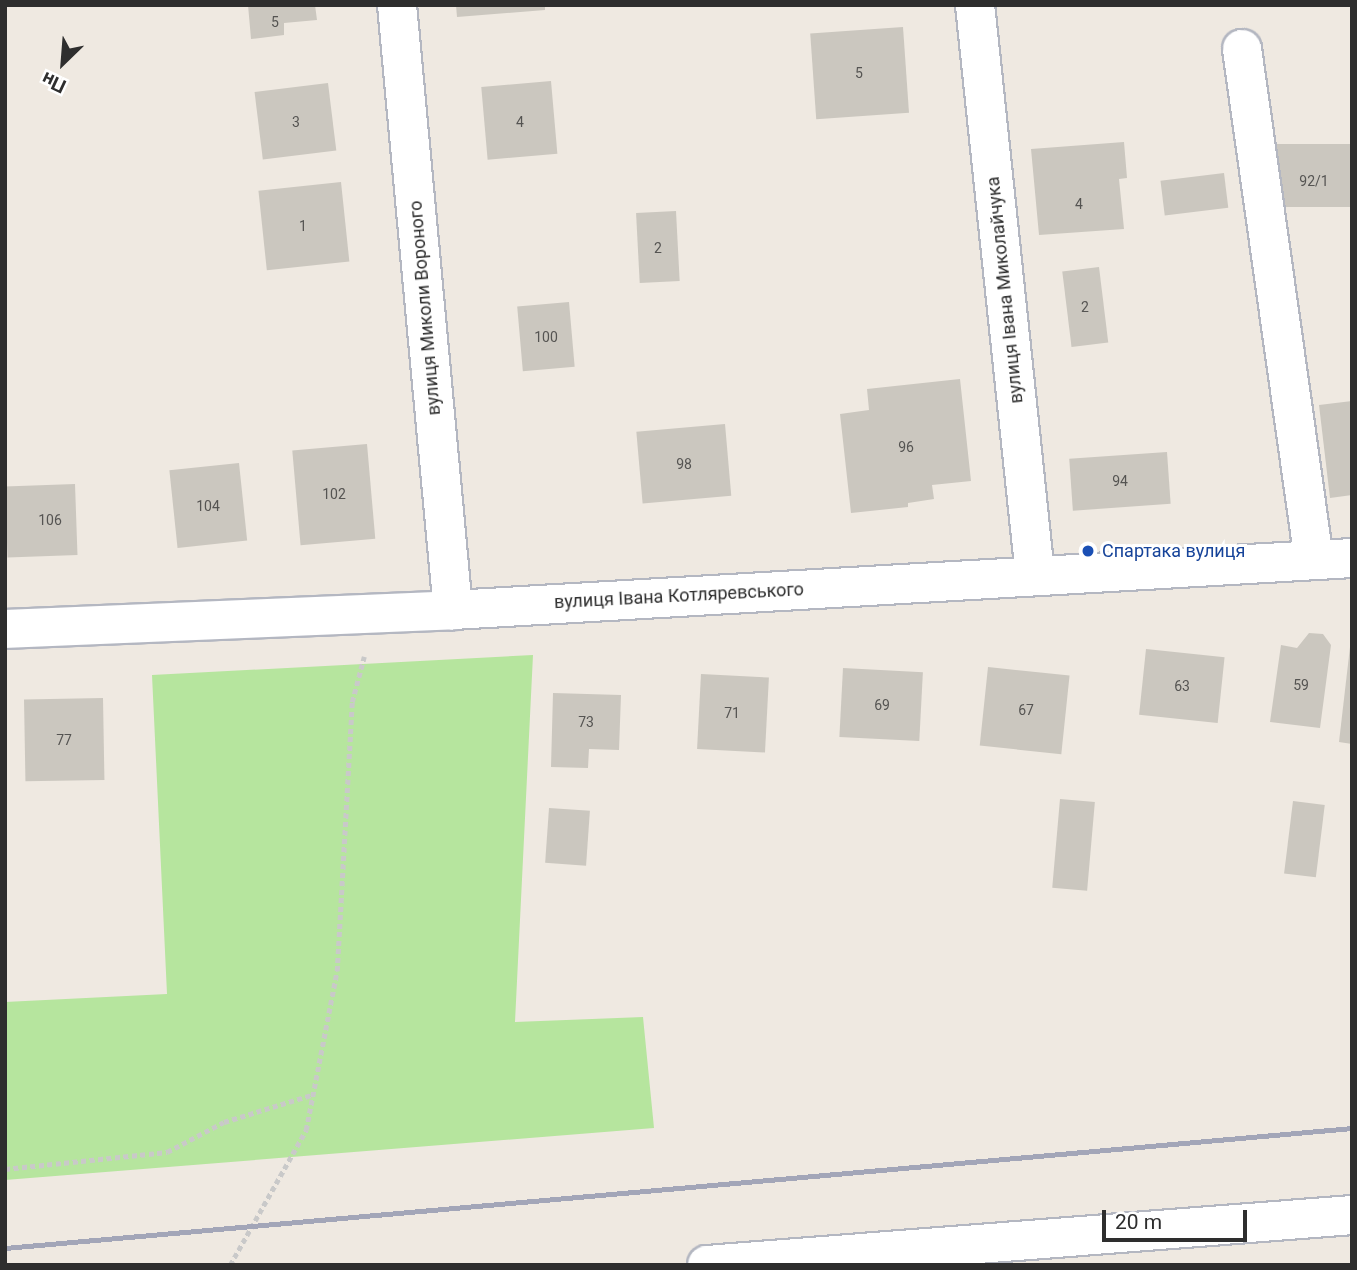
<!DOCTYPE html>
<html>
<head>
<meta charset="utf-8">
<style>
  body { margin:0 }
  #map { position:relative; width:1357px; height:1270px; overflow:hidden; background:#efe9e1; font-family:Roboto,sans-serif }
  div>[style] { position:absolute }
  .green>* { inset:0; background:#b6e59e }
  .building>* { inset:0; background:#cbc7bf; transform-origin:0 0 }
  .path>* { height:4.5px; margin-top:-2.25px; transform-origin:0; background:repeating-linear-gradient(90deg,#c9c9c9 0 5px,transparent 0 8.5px) }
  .roads { filter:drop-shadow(2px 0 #b4b7c1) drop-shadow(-2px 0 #b4b7c1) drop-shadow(0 2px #b4b7c1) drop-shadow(0 -2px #b4b7c1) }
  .minor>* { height:38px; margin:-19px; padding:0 19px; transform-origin:19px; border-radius:19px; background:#fff }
  .rail>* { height:5px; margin:-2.5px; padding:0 2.5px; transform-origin:2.5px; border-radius:2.5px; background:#a3a6b8 }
  .dots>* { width:19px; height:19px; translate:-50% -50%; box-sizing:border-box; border:4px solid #fff; border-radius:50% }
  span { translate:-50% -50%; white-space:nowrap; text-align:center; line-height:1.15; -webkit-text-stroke:6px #fff; paint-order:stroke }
  .number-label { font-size:14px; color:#555452 }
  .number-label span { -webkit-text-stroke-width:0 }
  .street-label { font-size:18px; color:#2e2e2e }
  .transit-label { font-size:18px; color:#164399 }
  .left { translate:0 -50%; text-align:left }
  .frame { position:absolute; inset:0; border:7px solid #2e2e2e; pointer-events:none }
  .north { position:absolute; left:28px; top:28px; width:70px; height:70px; -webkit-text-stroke:5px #fff; paint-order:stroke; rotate:205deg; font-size:19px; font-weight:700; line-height:28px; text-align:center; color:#2e2e2e }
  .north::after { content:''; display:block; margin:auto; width:24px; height:32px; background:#2e2e2e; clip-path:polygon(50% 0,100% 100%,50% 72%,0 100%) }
  .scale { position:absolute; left:1102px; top:1210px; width:145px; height:32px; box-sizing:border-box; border:4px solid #2e2e2e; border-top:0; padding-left:9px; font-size:21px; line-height:24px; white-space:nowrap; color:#2e2e2e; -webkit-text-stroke:5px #fff; paint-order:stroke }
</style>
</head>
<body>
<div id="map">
  <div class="green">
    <i style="clip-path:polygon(533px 655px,515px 1022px,643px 1017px,654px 1128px,5px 1180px,5px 1002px,167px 994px,152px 675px)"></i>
  </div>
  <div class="building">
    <i style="clip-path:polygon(248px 5px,315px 5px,317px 20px,284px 23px,284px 35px,251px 39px)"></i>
    <i style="clip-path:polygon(456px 5px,545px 5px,545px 10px,457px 17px)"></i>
    <i style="left:903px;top:27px;width:86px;height:93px;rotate:86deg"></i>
    <i style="left:551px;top:81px;width:73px;height:70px;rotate:85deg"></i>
    <i style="left:328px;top:83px;width:68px;height:74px;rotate:83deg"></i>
    <i style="clip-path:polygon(1124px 142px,1127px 178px,1119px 179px,1124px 229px,1039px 235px,1031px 149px)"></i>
    <i style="left:1352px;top:144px;width:63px;height:81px;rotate:90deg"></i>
    <i style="left:1224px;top:173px;width:35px;height:64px;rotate:83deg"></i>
    <i style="left:341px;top:182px;width:80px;height:83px;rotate:84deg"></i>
    <i style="left:676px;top:211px;width:70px;height:40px;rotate:87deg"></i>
    <i style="left:1099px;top:267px;width:76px;height:37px;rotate:83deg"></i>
    <i style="left:569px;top:302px;width:65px;height:52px;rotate:85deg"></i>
    <i style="clip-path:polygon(960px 379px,971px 481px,932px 485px,934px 499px,908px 503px,908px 507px,851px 513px,840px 414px,869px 410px,867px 389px)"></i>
    <i style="clip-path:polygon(1352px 401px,1352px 495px,1330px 498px,1319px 405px)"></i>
    <i style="left:725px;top:424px;width:72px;height:89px;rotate:85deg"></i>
    <i style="left:367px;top:444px;width:95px;height:75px;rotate:85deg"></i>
    <i style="left:1167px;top:452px;width:52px;height:98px;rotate:86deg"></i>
    <i style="left:239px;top:463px;width:78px;height:70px;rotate:84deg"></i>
    <i style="left:75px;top:484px;width:71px;height:70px;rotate:88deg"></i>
    <i style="clip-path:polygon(1309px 633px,1323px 634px,1331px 645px,1320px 728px,1270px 722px,1281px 645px,1297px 648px)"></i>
    <i style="clip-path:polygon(1350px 647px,1352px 647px,1352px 744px,1339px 742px)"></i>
    <i style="left:1146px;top:649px;width:79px;height:66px;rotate:6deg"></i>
    <i style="left:988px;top:667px;width:82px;height:79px;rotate:6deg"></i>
    <i style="left:843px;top:668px;width:80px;height:69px;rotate:3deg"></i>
    <i style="left:701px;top:674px;width:68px;height:75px;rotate:3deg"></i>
    <i style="clip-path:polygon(553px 693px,621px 695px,619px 750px,589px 749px,588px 768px,551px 767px)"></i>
    <i style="left:103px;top:698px;width:82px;height:79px;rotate:89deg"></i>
    <i style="left:1060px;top:799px;width:35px;height:89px;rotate:5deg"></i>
    <i style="left:1293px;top:801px;width:32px;height:73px;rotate:7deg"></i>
    <i style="left:549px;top:808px;width:41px;height:55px;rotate:4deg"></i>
  </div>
  <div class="path">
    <i style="left:5px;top:1169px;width:163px;rotate:-6deg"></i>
    <i style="left:167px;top:1152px;width:64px;rotate:-27.8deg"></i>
    <i style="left:224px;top:1122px;width:91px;rotate:-17.2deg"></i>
    <i style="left:230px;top:1265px;width:155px;rotate:-60.6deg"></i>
    <i style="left:306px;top:1130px;width:162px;rotate:-79deg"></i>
    <i style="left:337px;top:971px;width:269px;rotate:-86.8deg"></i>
    <i style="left:352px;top:702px;width:47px;rotate:-75.1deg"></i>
  </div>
  <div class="roads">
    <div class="minor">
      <i style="left:397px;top:5px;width:608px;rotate:84.71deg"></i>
      <i style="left:975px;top:5px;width:573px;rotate:83.99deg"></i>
      <i style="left:1242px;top:49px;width:516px;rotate:81.98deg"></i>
      <i style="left:5px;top:629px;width:448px;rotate:-2.4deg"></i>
      <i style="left:453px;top:610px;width:901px;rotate:-3.31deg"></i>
      <i style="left:707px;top:1265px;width:647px;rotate:-4.43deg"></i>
    </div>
  </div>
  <div class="rail">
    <i style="left:5px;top:1248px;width:1352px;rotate:-5.09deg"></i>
  </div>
  <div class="dots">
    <i style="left:1088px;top:551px;background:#1a4fb4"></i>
  </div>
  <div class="number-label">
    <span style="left:275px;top:22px">5</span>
    <span style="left:859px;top:73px">5</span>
    <span style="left:296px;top:122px">3</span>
    <span style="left:520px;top:122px">4</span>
    <span style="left:1314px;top:181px">92/1</span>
    <span style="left:1079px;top:204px">4</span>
    <span style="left:303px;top:226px">1</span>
    <span style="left:658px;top:248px">2</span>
    <span style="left:1085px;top:307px">2</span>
    <span style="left:546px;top:337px">100</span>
    <span style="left:906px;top:447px">96</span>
    <span style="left:684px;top:464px">98</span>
    <span style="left:1120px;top:481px">94</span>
    <span style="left:334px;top:494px">102</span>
    <span style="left:208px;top:506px">104</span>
    <span style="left:50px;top:520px">106</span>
    <span style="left:1301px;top:685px">59</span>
    <span style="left:1182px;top:686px">63</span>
    <span style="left:882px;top:705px">69</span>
    <span style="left:1026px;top:710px">67</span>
    <span style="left:732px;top:713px">71</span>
    <span style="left:586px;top:722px">73</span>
    <span style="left:64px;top:740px">77</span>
  </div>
  <div class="street-label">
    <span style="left:1005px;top:290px;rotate:-96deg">вулиця Івана Миколайчука</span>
    <span style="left:425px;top:308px;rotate:-95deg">вулиця Миколи Вороного</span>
    <span style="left:679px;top:596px;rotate:-3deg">вулиця Івана Котляревського</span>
  </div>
  <div class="transit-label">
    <span class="left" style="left:1102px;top:551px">Спартака вулиця</span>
  </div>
  <div class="frame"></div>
  <div class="north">Пн</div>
  <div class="scale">20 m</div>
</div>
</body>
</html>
